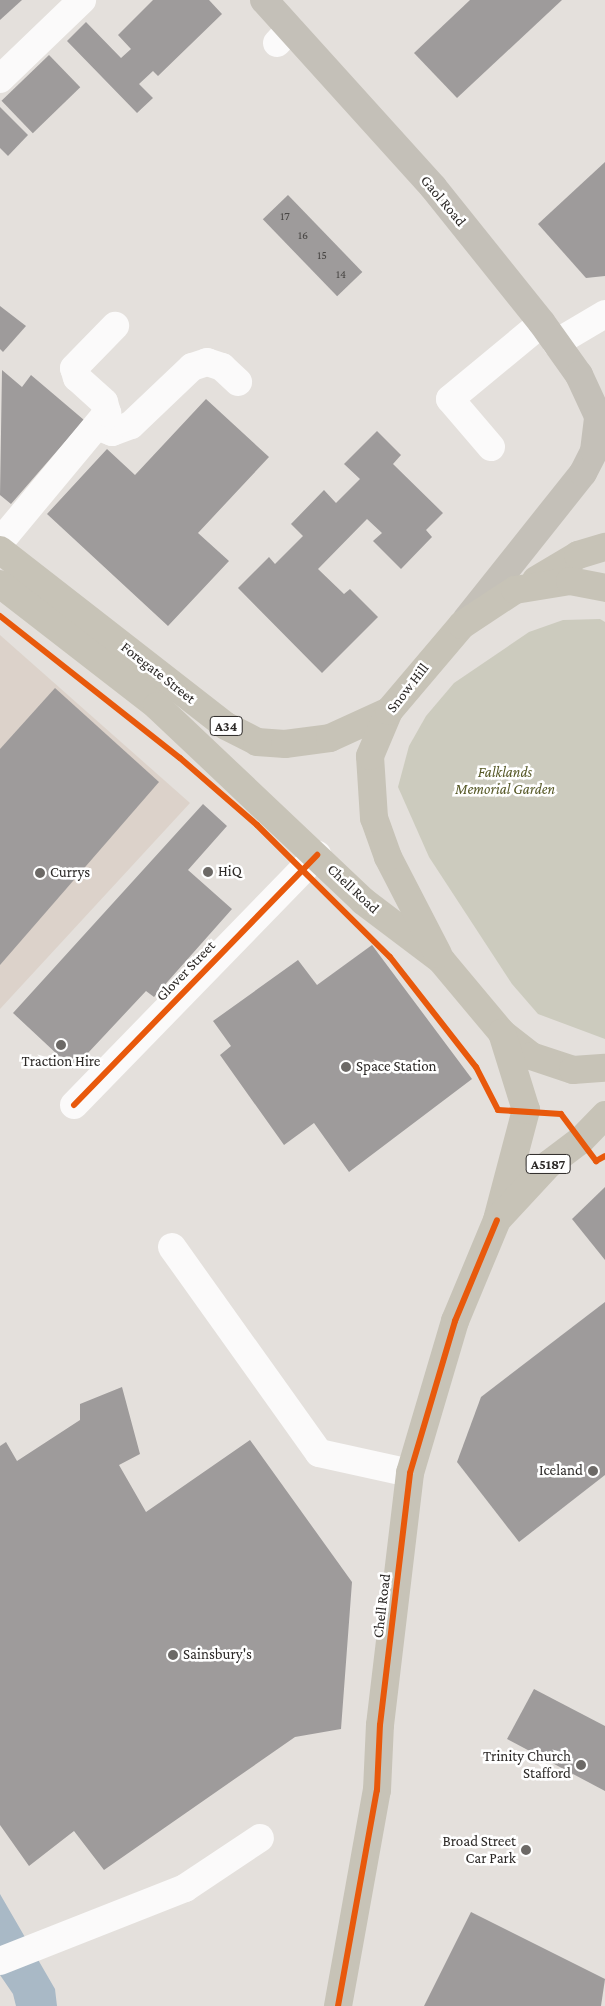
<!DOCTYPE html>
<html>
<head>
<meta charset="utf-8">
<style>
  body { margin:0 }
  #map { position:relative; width:605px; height:2006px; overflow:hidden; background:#e4e0dc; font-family:"Crimson Pro",serif }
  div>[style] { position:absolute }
  .built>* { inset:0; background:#dcd2ca }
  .green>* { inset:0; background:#cccbbe }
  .water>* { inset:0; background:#a9b9c6 }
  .building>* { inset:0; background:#9e9b9b; transform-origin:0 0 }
  .minor>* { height:28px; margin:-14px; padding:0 14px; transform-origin:14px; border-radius:14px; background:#fbfafa }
  .major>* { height:28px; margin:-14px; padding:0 14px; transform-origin:14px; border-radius:14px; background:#c4c0b8 }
  .highway>* { height:28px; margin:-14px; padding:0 14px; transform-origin:14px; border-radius:14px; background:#c7c3b7 }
  .cycleway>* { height:6px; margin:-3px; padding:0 3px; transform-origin:3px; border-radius:3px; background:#e8590c }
  .dots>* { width:14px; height:14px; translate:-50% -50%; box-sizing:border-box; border:2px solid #fff; border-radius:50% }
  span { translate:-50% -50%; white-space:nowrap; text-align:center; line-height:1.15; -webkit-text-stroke:5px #fff; paint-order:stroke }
  .number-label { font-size:12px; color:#484644 }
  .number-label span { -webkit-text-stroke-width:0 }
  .shield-label span { padding:1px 4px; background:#fff; border:1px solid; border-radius:4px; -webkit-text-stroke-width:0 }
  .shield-label { font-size:14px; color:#2c2927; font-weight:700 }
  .street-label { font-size:15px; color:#2c2927 }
  .park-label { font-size:15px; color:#565826; font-style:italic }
  .poi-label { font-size:15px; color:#2c2927 }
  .left { translate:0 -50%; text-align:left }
  .right { translate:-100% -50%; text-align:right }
</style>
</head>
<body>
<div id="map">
  <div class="built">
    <i style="clip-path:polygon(0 635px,190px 803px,0 1009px)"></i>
  </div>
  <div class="green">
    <i style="clip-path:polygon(600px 619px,605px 622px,605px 1039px,538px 1014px,512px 984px,429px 857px,398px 787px,409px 746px,426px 716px,454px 683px,529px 632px,563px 620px)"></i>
  </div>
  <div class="water">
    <i style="clip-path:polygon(0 1894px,55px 1989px,57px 2006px,16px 2006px,13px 1994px,0 1975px)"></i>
  </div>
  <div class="building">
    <i style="clip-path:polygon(0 0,22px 0,0 20px)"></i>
    <i style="clip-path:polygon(153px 0,209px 0,222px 14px,158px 76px,153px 71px,139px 84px,153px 98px,137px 113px,67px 41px,86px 22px,121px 58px,131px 49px,118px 35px)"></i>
    <i style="clip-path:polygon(470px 0,562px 0,457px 98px,414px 53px)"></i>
    <i style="left:49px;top:55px;width:45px;height:66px;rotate:46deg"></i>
    <i style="clip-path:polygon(0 107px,28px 135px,8px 156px,0 148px)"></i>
    <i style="clip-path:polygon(605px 162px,605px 276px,586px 278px,538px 224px)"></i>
    <i style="left:288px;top:195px;width:107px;height:35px;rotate:46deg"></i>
    <i style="clip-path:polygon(0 306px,26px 326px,3px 352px,0 349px)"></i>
    <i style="clip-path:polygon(2px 370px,22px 387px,31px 375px,84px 420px,11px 504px,0 495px)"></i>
    <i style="clip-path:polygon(206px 399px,269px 457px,198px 533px,229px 561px,168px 626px,47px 514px,107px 449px,135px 475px)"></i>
    <i style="clip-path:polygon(377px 431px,401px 455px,393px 464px,443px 513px,426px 530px,432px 537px,401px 569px,373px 541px,382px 533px,367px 519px,318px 569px,344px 594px,350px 589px,378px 617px,322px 673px,238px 588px,269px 557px,275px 564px,303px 536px,291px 524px,324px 490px,336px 503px,360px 479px,344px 464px)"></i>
    <i style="clip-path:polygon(55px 688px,159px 782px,0 965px,0 749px)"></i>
    <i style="clip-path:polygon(203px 804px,227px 826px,188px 870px,232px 909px,154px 997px,146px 991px,73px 1069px,13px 1013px)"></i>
    <i style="clip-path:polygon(372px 945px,472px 1079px,349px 1172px,314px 1123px,284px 1145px,220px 1055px,231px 1046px,213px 1021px,298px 960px,317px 985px)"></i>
    <i style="clip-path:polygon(605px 1187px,605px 1260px,572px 1219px)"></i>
    <i style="clip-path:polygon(605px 1302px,605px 1475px,519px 1542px,457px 1462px,481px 1397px)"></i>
    <i style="clip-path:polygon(122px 1387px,140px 1454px,119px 1465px,146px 1512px,250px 1440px,352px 1582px,341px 1729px,295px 1737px,104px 1870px,74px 1831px,29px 1866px,0 1825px,0 1446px,6px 1442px,17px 1461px,80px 1420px,80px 1404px)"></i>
    <i style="clip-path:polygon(534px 1689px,605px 1726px,605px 1791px,507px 1739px)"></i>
    <i style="clip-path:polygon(471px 1912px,605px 1979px,601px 2006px,424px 2006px)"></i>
  </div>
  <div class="minor">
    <i style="left:277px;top:43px;width:19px;rotate:-47deg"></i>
    <i style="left:0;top:79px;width:114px;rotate:-43.9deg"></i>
    <i style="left:556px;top:343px;width:57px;rotate:-30.6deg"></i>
    <i style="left:99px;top:427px;width:14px;rotate:21deg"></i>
    <i style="left:112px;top:432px;width:20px;rotate:-20deg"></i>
    <i style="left:131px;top:425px;width:84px;rotate:-43.6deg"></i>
    <i style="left:192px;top:367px;width:16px;rotate:-18deg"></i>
    <i style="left:207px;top:362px;width:16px;rotate:18deg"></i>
    <i style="left:222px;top:367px;width:22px;rotate:43deg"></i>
    <i style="left:491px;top:447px;width:63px;rotate:-130.5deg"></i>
    <i style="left:450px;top:399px;width:119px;rotate:-39.6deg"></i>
    <i style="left:0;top:542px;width:168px;rotate:-50.3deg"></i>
    <i style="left:107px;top:413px;width:11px;rotate:-105deg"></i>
    <i style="left:104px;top:402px;width:36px;rotate:-138deg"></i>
    <i style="left:77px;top:378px;width:10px;rotate:-107deg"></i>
    <i style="left:74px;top:368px;width:59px;rotate:-45.7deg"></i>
    <i style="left:74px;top:1105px;width:349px;rotate:-45.8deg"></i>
    <i style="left:172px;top:1247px;width:253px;rotate:54.5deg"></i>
    <i style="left:319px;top:1453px;width:93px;rotate:12.4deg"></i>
    <i style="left:0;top:1961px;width:199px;rotate:-21.5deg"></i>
    <i style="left:185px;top:1888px;width:90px;rotate:-33.7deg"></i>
  </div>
  <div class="major">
    <i style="left:264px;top:0;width:252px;rotate:47.9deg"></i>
    <i style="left:433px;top:187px;width:174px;rotate:51.3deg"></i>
    <i style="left:542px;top:323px;width:64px;rotate:54.6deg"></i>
    <i style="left:579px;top:375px;width:62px;rotate:65.1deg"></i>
    <i style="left:466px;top:620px;width:188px;rotate:-51.5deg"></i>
    <i style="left:583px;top:473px;width:25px;rotate:-63deg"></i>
    <i style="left:594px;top:451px;width:32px;rotate:-83deg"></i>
  </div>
  <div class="highway">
    <i style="left:0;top:550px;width:286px;rotate:37.9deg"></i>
    <i style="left:226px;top:726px;width:35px;rotate:27deg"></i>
    <i style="left:257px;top:742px;width:28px;rotate:4deg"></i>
    <i style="left:285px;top:744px;width:45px;rotate:-7.6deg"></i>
    <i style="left:330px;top:738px;width:65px;rotate:-24.6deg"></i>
    <i style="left:536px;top:580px;width:49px;rotate:-30.8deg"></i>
    <i style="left:578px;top:555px;width:28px;rotate:-17deg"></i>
    <i style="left:0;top:584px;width:199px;rotate:37.8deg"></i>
    <i style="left:157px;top:706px;width:284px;rotate:43.4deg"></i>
    <i style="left:363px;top:901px;width:98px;rotate:37.1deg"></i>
    <i style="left:441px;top:960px;width:95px;rotate:50.1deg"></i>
    <i style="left:502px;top:1033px;width:37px;rotate:38deg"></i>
    <i style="left:531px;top:1056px;width:44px;rotate:18.4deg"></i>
    <i style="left:573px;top:1070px;width:32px;rotate:-4deg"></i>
    <i style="left:438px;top:954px;width:109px;rotate:-117.3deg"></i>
    <i style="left:388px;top:857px;width:41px;rotate:-109.7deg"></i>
    <i style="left:374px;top:818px;width:62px;rotate:-93.7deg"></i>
    <i style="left:370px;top:756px;width:49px;rotate:-67.1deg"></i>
    <i style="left:389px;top:711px;width:113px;rotate:-49.7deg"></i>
    <i style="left:462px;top:625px;width:64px;rotate:-33.4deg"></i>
    <i style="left:515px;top:590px;width:56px;rotate:-9.3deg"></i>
    <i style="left:570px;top:581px;width:36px;rotate:11deg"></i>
    <i style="left:498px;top:1216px;width:110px;rotate:-75.2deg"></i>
    <i style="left:526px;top:1110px;width:81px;rotate:-107.3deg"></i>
    <i style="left:338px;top:2006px;width:219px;rotate:-79.8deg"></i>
    <i style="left:377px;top:1790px;width:65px;rotate:-87.4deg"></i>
    <i style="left:380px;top:1725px;width:254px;rotate:-83.2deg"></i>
    <i style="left:410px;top:1473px;width:159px;rotate:-73.5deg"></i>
    <i style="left:455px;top:1321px;width:109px;rotate:-67.4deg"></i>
    <i style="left:497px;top:1220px;width:76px;rotate:-47.1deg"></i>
    <i style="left:549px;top:1164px;width:39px;rotate:-37deg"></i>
    <i style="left:580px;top:1141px;width:36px;rotate:-46deg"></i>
  </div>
  <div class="cycleway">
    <i style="left:0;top:616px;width:229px;rotate:38.3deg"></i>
    <i style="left:180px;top:758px;width:102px;rotate:41deg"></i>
    <i style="left:257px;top:825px;width:187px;rotate:44.8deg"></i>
    <i style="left:390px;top:957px;width:140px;rotate:52deg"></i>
    <i style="left:476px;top:1067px;width:48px;rotate:62.9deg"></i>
    <i style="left:498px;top:1110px;width:63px;rotate:3.6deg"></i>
    <i style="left:561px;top:1114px;width:59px;rotate:53.3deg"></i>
    <i style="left:596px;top:1161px;width:10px;rotate:-29deg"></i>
    <i style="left:74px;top:1105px;width:349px;rotate:-45.8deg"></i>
    <i style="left:338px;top:2006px;width:219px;rotate:-79.8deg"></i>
    <i style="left:377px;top:1790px;width:65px;rotate:-87.4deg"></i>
    <i style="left:380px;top:1725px;width:254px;rotate:-83.2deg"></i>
    <i style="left:410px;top:1473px;width:159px;rotate:-73.5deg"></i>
    <i style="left:455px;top:1321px;width:109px;rotate:-67.4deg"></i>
  </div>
  <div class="dots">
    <i style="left:208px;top:872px;background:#6c6966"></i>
    <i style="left:40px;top:873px;background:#6c6966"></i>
    <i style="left:61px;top:1045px;background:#6c6966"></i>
    <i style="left:346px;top:1067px;background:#6c6966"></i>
    <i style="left:593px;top:1471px;background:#6c6966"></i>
    <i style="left:173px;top:1655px;background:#6c6966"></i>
    <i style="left:581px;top:1765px;background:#6c6966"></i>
    <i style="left:526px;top:1850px;background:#6c6966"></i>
  </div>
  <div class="number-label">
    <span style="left:285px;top:217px">17</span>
    <span style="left:303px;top:236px">16</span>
    <span style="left:322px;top:256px">15</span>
    <span style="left:341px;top:275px">14</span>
  </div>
  <div class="shield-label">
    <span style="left:226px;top:726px">A34</span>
    <span style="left:548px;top:1164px">A5187</span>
  </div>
  <div class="street-label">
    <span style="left:443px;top:201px;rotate:50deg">Gaol Road</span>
    <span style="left:158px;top:673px;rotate:38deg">Foregate Street</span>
    <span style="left:408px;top:688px;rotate:-52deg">Snow Hill</span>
    <span style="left:353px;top:889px;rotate:43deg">Chell Road</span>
    <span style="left:186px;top:971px;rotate:-46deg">Glover Street</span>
    <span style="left:382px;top:1606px;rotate:-83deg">Chell Road</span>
  </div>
  <div class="park-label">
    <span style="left:505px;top:781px">Falklands<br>Memorial Garden</span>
  </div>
  <div class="poi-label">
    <span class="left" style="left:218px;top:872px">HiQ</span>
    <span class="left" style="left:50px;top:873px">Currys</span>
    <span style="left:61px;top:1062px">Traction Hire</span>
    <span class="left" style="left:356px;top:1067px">Space Station</span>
    <span class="right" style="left:583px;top:1471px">Iceland</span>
    <span class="left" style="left:183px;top:1655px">Sainsbury's</span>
    <span class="right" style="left:571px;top:1765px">Trinity Church<br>Stafford</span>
    <span class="right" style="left:516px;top:1850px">Broad Street<br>Car Park</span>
  </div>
</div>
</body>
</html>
